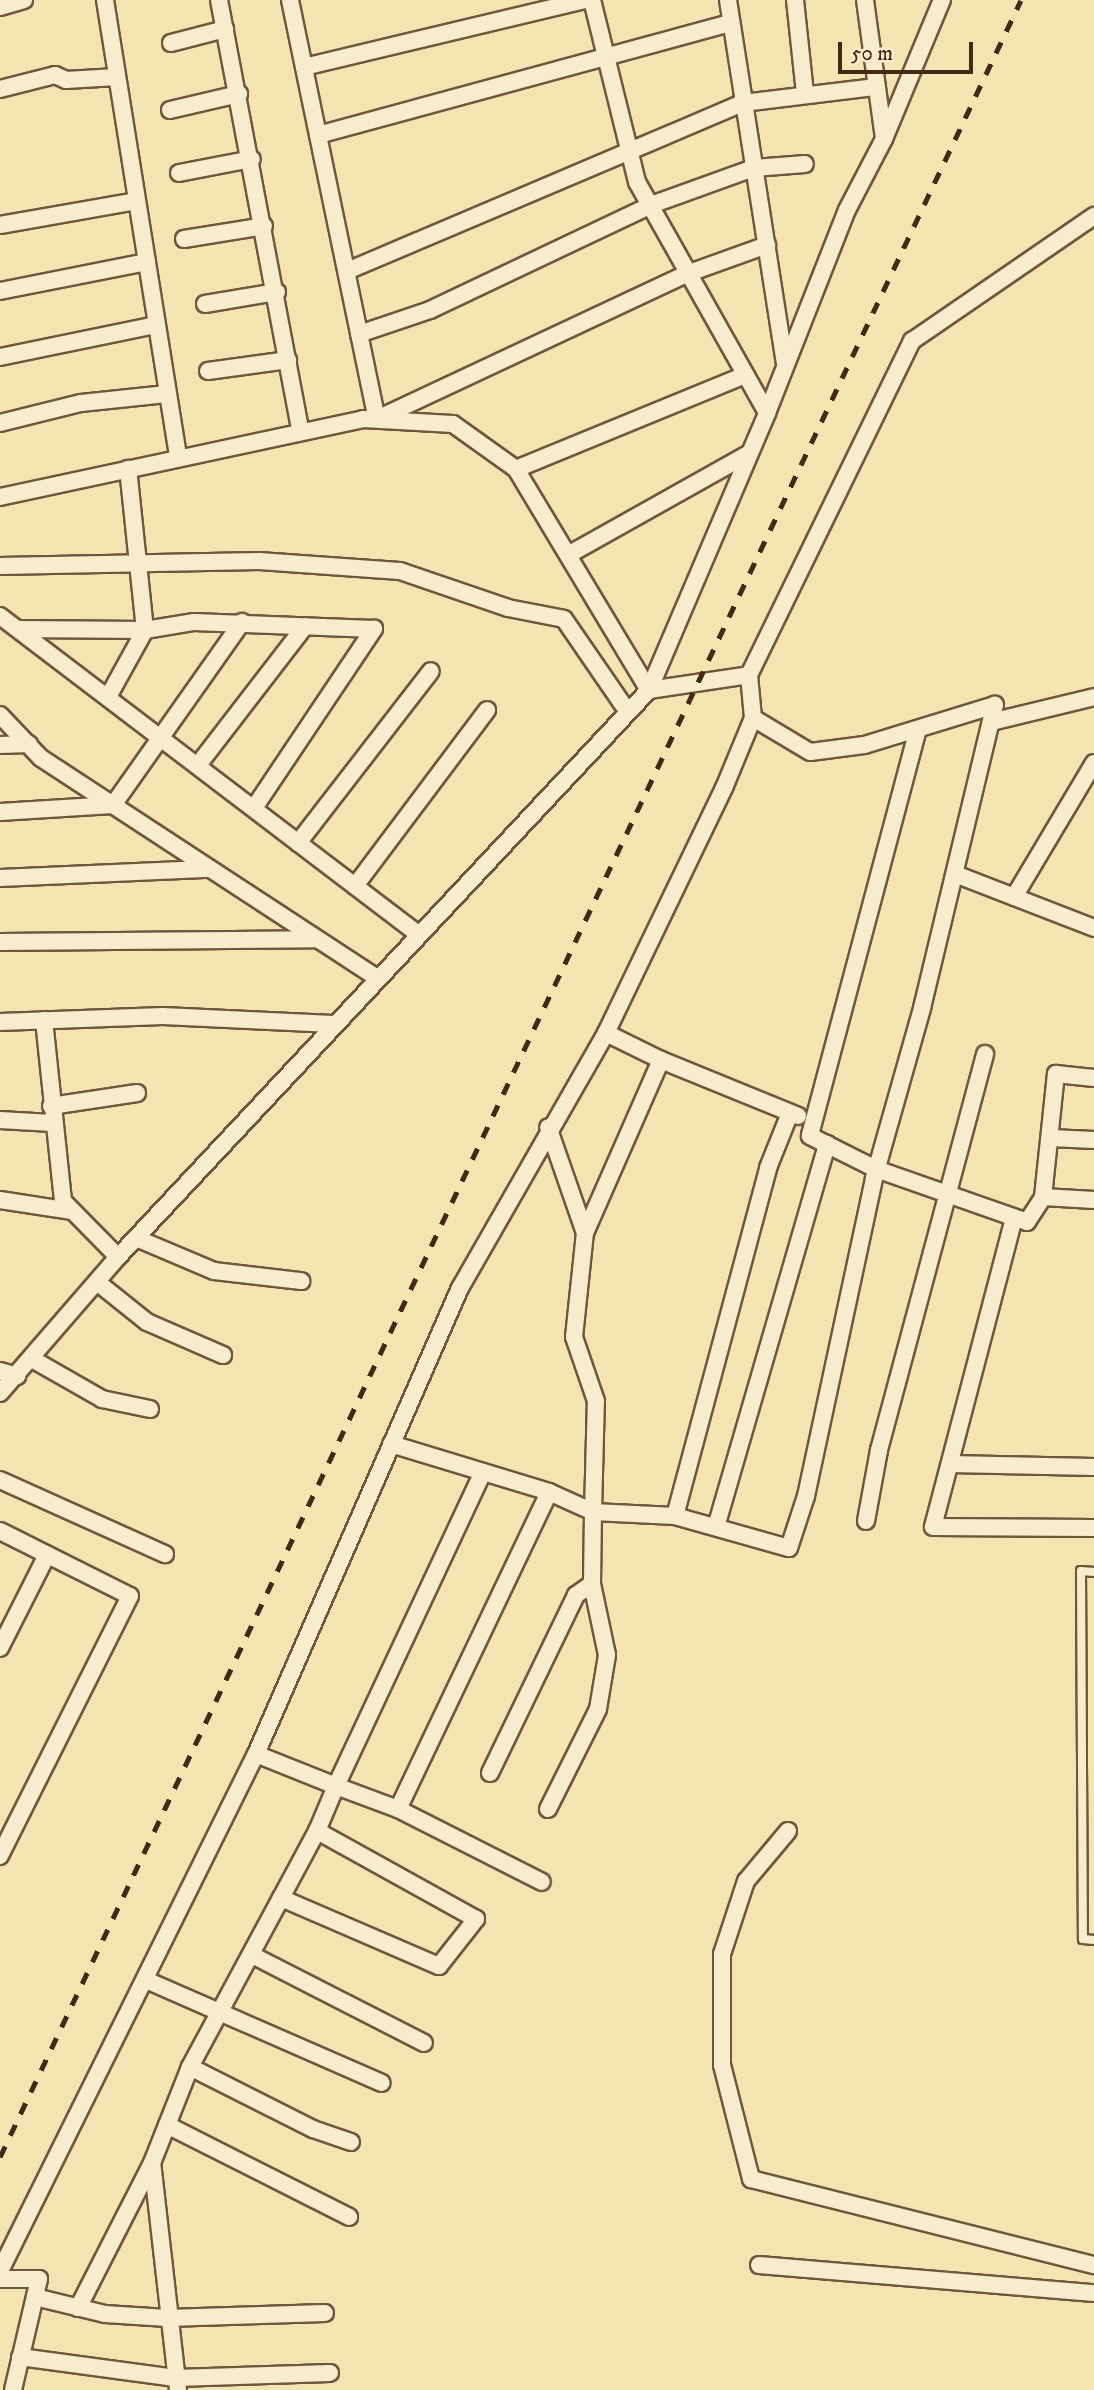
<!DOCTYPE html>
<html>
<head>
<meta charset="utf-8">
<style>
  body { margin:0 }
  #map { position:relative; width:1094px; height:2390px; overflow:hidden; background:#f3e4b2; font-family:"IM FELL DW Pica",serif }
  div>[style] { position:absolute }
  .roads { filter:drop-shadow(2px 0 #70573c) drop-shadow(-2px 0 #70573c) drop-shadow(0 2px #70573c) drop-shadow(0 -2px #70573c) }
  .lane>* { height:8px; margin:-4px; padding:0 4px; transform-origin:4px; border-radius:4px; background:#f7edcd }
  .street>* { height:16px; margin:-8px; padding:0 8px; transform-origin:8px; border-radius:8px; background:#f7edcd }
  .rail>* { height:5px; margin-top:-2.5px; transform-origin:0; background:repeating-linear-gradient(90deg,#452814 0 12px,transparent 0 24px) }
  span { translate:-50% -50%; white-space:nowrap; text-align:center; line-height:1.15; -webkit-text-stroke:7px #f7edcd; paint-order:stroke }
  .scale { position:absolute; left:838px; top:42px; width:135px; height:32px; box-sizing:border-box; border:4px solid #452814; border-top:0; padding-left:9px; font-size:21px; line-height:24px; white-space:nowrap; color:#452814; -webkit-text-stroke:5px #f7edcd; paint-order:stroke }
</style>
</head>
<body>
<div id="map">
  <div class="roads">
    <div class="lane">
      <i style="left:1094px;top:1572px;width:13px;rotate:-176deg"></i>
      <i style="left:1081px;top:1571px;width:368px;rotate:89.7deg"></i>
      <i style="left:1083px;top:1939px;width:11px;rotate:5deg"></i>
    </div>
    <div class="street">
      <i style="left:105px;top:0;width:464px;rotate:80.9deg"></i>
      <i style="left:219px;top:0;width:440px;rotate:79.3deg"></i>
      <i style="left:290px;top:0;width:428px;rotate:78.3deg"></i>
      <i style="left:377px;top:419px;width:344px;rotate:-25.1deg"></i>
      <i style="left:689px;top:273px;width:83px;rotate:-19.7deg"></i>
      <i style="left:592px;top:0;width:187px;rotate:76.1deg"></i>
      <i style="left:637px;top:182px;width:265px;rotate:60.6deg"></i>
      <i style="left:767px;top:413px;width:218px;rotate:-68.5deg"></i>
      <i style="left:847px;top:210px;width:80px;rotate:-62.5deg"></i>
      <i style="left:884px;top:139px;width:151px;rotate:-67.4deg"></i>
      <i style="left:728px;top:0;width:367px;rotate:81.1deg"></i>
      <i style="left:795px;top:0;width:95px;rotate:83.9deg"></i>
      <i style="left:865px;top:0;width:140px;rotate:82.2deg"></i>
      <i style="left:0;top:7px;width:25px;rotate:-16deg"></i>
      <i style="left:171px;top:43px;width:56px;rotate:-14.5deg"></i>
      <i style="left:304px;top:67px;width:289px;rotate:-13.4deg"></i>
      <i style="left:0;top:89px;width:57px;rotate:-14.3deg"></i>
      <i style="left:55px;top:75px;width:12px;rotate:24deg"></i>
      <i style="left:66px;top:80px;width:51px;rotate:-3.4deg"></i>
      <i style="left:170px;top:110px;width:71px;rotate:-13.1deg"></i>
      <i style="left:318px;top:135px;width:428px;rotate:-15.2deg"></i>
      <i style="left:179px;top:173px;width:74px;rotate:-10.9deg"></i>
      <i style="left:0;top:225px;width:138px;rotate:-10deg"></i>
      <i style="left:184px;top:239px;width:81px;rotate:-9.2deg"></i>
      <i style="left:347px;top:271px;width:430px;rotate:-23deg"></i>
      <i style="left:743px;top:103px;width:134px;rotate:-6.9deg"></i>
      <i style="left:0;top:291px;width:150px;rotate:-11.2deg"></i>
      <i style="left:205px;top:304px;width:73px;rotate:-9.5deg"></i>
      <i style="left:359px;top:334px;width:75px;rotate:-18.7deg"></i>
      <i style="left:430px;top:310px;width:245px;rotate:-25.4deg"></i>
      <i style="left:651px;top:205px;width:109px;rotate:-19.8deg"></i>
      <i style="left:754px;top:168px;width:51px;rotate:-4.5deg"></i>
      <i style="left:0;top:357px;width:159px;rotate:-11.6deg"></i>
      <i style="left:208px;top:371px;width:81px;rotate:-7.8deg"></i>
      <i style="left:0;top:423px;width:83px;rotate:-13.9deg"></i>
      <i style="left:81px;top:403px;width:86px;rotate:-6deg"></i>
      <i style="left:516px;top:469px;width:248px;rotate:-22.3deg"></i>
      <i style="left:0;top:497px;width:371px;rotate:-12.1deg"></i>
      <i style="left:363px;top:419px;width:90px;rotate:3.2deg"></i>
      <i style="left:453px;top:424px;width:77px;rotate:35.5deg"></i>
      <i style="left:516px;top:469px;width:258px;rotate:59deg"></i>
      <i style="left:568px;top:555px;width:206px;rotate:-29.3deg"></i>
      <i style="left:0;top:566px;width:259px;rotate:-1.1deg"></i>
      <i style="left:259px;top:561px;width:141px;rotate:4.1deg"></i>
      <i style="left:400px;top:571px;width:114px;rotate:18.9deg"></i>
      <i style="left:508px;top:608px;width:57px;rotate:11.1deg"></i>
      <i style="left:564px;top:619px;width:113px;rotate:55.5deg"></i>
      <i style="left:0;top:616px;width:525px;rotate:37.26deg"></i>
      <i style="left:18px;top:629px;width:127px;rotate:0.5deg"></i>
      <i style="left:145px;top:630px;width:50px;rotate:-9.3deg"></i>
      <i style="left:194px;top:622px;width:180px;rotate:2.2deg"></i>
      <i style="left:649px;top:690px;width:101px;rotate:-8.5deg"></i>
      <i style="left:749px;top:675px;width:372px;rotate:-64deg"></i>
      <i style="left:912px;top:341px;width:221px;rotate:-34.5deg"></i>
      <i style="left:108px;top:697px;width:77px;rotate:-61.1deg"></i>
      <i style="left:145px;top:630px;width:162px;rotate:-96deg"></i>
      <i style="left:0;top:715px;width:59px;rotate:46.4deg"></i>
      <i style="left:41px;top:758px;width:402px;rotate:33.2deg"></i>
      <i style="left:991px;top:722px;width:106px;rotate:-13.6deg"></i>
      <i style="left:918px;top:729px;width:421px;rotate:104.9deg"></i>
      <i style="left:810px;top:1136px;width:74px;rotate:26.6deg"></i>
      <i style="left:876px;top:1169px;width:160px;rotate:19.3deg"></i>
      <i style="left:1027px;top:1222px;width:30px;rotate:-57deg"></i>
      <i style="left:1043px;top:1197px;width:124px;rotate:-84deg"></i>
      <i style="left:1056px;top:1074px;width:38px;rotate:6deg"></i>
      <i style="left:0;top:745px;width:29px;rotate:-2deg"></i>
      <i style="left:198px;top:765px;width:175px;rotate:-52.4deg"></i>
      <i style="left:254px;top:808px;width:216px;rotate:-56.2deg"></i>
      <i style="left:0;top:812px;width:113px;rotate:-3.5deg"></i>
      <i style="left:113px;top:805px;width:224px;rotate:-54.8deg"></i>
      <i style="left:298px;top:843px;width:217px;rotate:-52.3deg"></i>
      <i style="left:955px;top:874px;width:149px;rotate:21.2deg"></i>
      <i style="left:0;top:878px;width:210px;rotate:-2.5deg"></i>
      <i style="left:355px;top:886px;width:220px;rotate:-53.1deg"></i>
      <i style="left:1014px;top:897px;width:156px;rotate:-59.2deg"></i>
      <i style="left:0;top:942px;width:317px;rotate:-0.5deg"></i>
      <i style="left:44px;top:1020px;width:182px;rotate:84deg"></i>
      <i style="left:63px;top:1201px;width:78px;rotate:45.5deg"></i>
      <i style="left:0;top:1022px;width:163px;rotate:-2.1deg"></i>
      <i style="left:163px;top:1016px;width:170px;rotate:2.7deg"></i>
      <i style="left:606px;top:1033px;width:61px;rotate:26.1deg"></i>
      <i style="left:51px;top:1106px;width:87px;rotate:-8.6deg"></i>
      <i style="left:0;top:1120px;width:52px;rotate:3.3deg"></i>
      <i style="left:1050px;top:1138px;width:44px;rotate:2.6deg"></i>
      <i style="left:1043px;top:1197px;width:51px;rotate:3.4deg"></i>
      <i style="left:0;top:1200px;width:73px;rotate:8.7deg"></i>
      <i style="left:1014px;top:1218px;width:319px;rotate:104.7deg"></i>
      <i style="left:933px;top:1527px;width:161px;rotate:0.4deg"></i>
      <i style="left:585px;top:1233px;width:189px;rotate:-66.3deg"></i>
      <i style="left:661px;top:1060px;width:148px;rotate:22.2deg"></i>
      <i style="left:136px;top:1238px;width:85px;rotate:22.9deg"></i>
      <i style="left:214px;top:1271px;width:88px;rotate:6.6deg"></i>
      <i style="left:97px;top:1282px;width:64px;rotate:38.7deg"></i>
      <i style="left:147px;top:1322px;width:83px;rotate:23.5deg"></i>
      <i style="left:32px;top:1359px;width:81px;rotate:29.7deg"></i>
      <i style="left:102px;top:1399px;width:49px;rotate:11.8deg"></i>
      <i style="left:0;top:1371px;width:18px;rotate:16deg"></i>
      <i style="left:0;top:1393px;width:180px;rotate:-49.1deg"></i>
      <i style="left:118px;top:1257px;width:777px;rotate:-46.88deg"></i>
      <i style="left:649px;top:690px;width:301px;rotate:-66.9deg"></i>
      <i style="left:391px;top:1444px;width:165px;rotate:16.9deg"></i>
      <i style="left:549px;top:1492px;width:48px;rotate:24.4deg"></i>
      <i style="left:593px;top:1512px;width:111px;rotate:-88.5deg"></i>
      <i style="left:596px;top:1401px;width:68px;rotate:-109deg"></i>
      <i style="left:574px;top:1337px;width:105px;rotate:-84deg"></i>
      <i style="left:585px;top:1233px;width:112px;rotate:-109.2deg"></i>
      <i style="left:950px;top:1464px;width:144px;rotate:1.2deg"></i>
      <i style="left:483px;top:1472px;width:347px;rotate:115.1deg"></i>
      <i style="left:336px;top:1786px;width:66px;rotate:20.4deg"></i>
      <i style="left:398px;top:1809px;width:161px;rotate:26.9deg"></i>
      <i style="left:0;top:1480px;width:181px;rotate:24.2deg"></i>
      <i style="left:675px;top:1516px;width:360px;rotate:-75deg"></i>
      <i style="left:768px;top:1168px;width:59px;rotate:-68.2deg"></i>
      <i style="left:866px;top:1521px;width:72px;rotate:-79.6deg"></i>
      <i style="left:879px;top:1450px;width:410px;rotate:-75deg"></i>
      <i style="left:716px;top:1527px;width:399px;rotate:-73.8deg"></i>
      <i style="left:0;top:1531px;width:145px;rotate:26.6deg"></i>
      <i style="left:130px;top:1596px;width:291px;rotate:116.6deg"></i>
      <i style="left:0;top:1648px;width:104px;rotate:-63.2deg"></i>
      <i style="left:490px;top:1773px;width:198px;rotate:-64.2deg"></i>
      <i style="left:576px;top:1595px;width:19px;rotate:-35deg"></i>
      <i style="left:398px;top:1809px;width:351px;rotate:-64.5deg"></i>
      <i style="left:548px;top:1809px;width:112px;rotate:-63.4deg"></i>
      <i style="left:598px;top:1709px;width:55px;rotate:-80.5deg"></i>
      <i style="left:607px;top:1655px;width:73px;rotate:-101.9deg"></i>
      <i style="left:592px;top:1584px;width:72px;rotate:-89.2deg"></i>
      <i style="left:593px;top:1512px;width:82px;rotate:2.8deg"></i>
      <i style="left:675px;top:1516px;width:118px;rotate:15.7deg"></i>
      <i style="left:789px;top:1548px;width:55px;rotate:-71.9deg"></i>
      <i style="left:806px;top:1496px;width:325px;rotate:-77.9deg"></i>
      <i style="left:874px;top:1178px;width:177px;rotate:-74.2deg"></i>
      <i style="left:922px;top:1008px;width:312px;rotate:-76.5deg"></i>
      <i style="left:995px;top:705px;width:137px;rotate:163deg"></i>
      <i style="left:864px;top:745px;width:54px;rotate:172.6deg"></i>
      <i style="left:810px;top:752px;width:66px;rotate:-149.2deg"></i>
      <i style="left:788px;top:1831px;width:65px;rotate:130deg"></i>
      <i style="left:746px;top:1881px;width:77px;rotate:108.2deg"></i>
      <i style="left:722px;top:1954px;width:111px;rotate:90deg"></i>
      <i style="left:722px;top:2065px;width:118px;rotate:75.7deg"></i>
      <i style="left:751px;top:2179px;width:354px;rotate:14.1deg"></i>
      <i style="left:281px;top:1898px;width:76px;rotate:-61.8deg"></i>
      <i style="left:252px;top:1955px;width:193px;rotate:27.1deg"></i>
      <i style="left:146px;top:1980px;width:257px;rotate:23.6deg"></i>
      <i style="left:190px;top:2067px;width:138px;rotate:26.8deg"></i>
      <i style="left:313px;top:2129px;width:40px;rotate:18.9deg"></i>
      <i style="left:167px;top:2125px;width:204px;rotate:26.8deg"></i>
      <i style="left:759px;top:2265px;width:336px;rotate:4.8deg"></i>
      <i style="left:0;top:2271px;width:577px;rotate:-63.66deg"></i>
      <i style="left:256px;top:1754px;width:509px;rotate:-66.36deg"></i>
      <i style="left:460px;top:1288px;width:294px;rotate:-60.2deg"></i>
      <i style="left:606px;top:1033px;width:272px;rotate:-64.3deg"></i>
      <i style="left:724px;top:788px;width:76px;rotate:-67.5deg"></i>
      <i style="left:753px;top:718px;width:43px;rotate:-95.3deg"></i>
      <i style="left:0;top:2279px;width:39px"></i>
      <i style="left:39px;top:2279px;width:114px;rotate:103.2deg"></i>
      <i style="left:35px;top:2297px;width:72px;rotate:13.7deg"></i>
      <i style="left:105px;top:2314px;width:62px;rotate:3.7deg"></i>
      <i style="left:167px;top:2318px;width:158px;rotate:-1.8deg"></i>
      <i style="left:78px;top:2308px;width:163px;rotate:-63deg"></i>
      <i style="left:20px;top:2357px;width:157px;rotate:7.7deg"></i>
      <i style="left:176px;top:2378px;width:154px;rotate:-1.9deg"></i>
      <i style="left:178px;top:2390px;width:228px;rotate:-96.5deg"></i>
      <i style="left:152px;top:2163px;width:103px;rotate:-68.4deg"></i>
      <i style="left:190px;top:2067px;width:192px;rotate:-61.7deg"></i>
      <i style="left:281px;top:1898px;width:172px;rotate:23.3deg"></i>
      <i style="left:439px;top:1966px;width:60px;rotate:-51.8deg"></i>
      <i style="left:476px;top:1919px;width:182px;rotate:-151deg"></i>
      <i style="left:317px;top:1831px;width:49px;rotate:-67.1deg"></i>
      <i style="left:336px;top:1786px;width:86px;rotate:-158.2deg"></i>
    </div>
  </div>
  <div class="rail">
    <i style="left:0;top:2157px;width:2386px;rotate:-64.67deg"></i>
  </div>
  <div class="scale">50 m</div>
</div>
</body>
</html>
